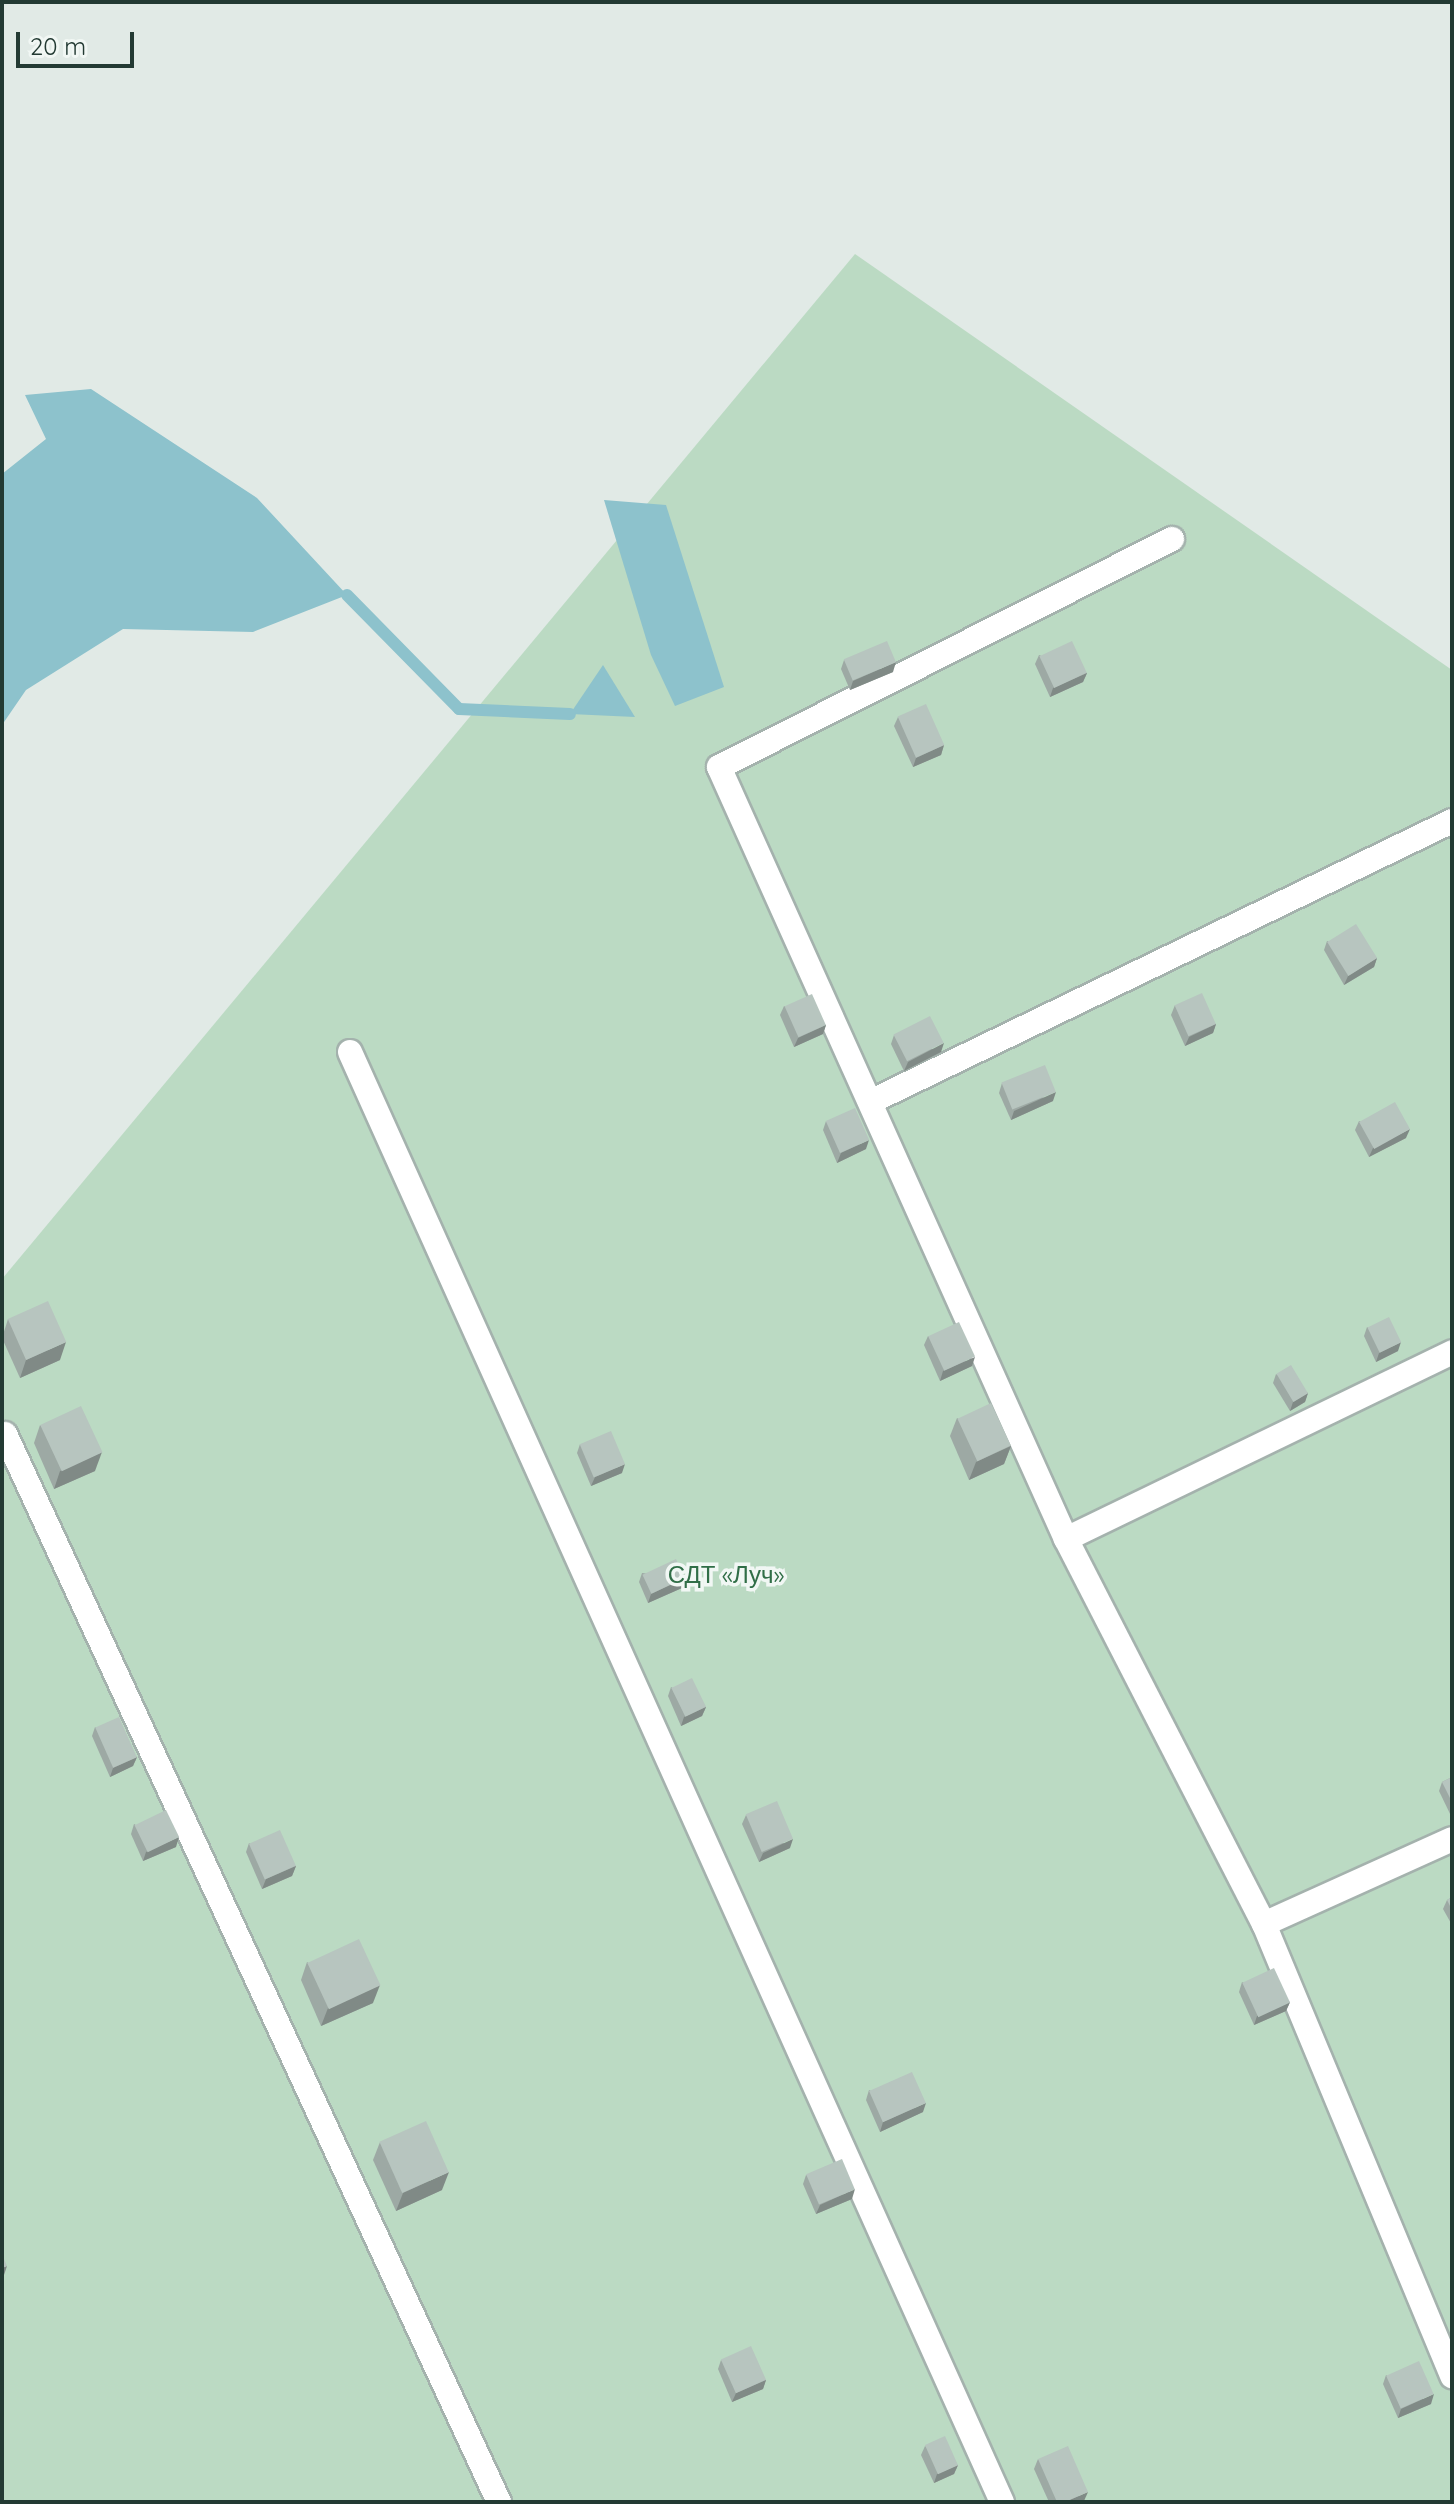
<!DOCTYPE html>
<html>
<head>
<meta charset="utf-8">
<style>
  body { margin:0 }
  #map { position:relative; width:1454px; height:2504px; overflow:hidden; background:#e1eae6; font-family:Quicksand,sans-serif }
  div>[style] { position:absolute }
  .green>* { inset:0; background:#bbdac3 }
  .water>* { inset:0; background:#8dc2cc }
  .stream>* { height:12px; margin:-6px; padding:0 6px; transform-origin:6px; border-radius:6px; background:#8dc2cc }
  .roads { filter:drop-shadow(2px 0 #a4b2ad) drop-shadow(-2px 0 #a4b2ad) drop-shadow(0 2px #a4b2ad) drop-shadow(0 -2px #a4b2ad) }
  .minor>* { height:24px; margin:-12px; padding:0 12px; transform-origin:12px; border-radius:12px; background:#fff }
  .wall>* { inset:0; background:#9da9a4 }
  .shaded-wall>* { inset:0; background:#808a86 }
  .building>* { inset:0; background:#b7c5bf; transform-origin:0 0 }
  span { translate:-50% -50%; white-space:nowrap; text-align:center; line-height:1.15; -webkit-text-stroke:7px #f1f7f4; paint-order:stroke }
  .park-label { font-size:24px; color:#306e47 }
  .frame { position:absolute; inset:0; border:4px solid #233a33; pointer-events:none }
  .scale { position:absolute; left:16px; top:32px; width:118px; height:36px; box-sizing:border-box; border:4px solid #233a33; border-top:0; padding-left:10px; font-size:24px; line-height:28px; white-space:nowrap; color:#233a33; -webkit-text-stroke:6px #f1f7f4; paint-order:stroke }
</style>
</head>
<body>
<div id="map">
  <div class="green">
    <i style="clip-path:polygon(855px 254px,1452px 670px,1452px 2502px,2px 2502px,2px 1279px)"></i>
  </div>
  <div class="water">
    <i style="clip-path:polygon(91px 389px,257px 498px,347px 595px,253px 632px,123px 629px,26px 690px,2px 725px,2px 474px,46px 439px,25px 395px)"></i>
    <i style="clip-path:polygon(604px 500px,666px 505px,724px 687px,675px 706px,651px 655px)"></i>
    <i style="clip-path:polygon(603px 665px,635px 717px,570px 714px)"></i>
  </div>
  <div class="stream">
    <i style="left:347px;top:595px;width:160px;rotate:45.5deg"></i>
    <i style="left:459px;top:709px;width:111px;rotate:2.6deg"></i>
  </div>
  <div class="roads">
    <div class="minor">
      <i style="left:1172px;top:539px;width:507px;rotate:153.28deg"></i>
      <i style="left:719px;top:767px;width:846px;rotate:65.8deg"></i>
      <i style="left:1066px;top:1539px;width:433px;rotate:62.8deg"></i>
      <i style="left:1264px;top:1924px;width:490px;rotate:67.4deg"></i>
      <i style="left:350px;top:1052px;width:1590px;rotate:65.79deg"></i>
      <i style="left:870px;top:1102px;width:646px;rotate:-25.77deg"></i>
      <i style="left:5px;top:1434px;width:1177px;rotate:65.18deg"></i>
      <i style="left:1066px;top:1539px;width:429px;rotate:-25.8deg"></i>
      <i style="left:1264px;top:1924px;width:206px;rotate:-24.3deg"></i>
    </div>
  </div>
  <div class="wall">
    <i style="clip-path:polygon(1039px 655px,1087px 673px,1083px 682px,1050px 697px,1035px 664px)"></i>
    <i style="clip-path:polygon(844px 660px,893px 672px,850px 690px,841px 669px)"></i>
    <i style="clip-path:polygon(898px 717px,944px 745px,941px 755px,913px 767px,894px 726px)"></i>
    <i style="clip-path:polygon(1327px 941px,1377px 958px,1374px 967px,1344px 985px,1324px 950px)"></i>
    <i style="clip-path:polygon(1175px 1005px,1216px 1024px,1213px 1033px,1185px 1046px,1171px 1015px)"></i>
    <i style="clip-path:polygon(784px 1006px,826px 1025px,823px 1034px,794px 1047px,780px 1015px)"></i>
    <i style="clip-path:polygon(894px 1035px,941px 1052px,904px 1071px,891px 1044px)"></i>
    <i style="clip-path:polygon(1002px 1083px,1053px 1101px,1011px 1120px,999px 1093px)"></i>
    <i style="clip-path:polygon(826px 1121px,866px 1149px,837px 1163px,823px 1130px)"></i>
    <i style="clip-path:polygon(1359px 1121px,1406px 1138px,1369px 1157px,1355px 1130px)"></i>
    <i style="clip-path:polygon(8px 1319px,60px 1360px,20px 1378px,2px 1338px)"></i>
    <i style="clip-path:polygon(1367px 1327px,1398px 1351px,1376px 1362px,1364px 1336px)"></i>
    <i style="clip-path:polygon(928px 1336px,972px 1366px,940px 1381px,924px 1345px)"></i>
    <i style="clip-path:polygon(1276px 1374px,1308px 1393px,1305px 1402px,1290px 1411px,1273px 1383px)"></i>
    <i style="clip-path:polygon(957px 1418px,1011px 1446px,1004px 1464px,969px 1480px,950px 1436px)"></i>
    <i style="clip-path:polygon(40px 1425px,95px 1471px,54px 1489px,34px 1443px)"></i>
    <i style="clip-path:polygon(580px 1444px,622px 1473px,591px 1486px,577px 1453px)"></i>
    <i style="clip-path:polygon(642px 1573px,685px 1578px,682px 1588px,648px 1603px,639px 1582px)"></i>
    <i style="clip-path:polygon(671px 1687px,706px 1707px,702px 1716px,681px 1726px,668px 1696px)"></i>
    <i style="clip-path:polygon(95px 1727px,137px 1757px,133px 1766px,110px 1777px,92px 1736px)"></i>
    <i style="clip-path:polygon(1452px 1777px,1452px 1818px,1439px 1791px,1442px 1782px)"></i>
    <i style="clip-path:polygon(746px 1815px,790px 1848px,759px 1862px,742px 1824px)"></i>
    <i style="clip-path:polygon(134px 1824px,176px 1847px,143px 1861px,131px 1834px)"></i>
    <i style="clip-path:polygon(249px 1843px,296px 1866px,292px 1876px,262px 1889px,246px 1852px)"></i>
    <i style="clip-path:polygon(1452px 1897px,1452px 1925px,1443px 1909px,1447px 1900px)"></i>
    <i style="clip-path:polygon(307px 1962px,373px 2003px,321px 2026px,301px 1980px)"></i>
    <i style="clip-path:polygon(1242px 1982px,1290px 2002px,1286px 2011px,1254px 2025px,1239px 1992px)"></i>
    <i style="clip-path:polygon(869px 2090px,923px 2112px,880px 2132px,866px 2100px)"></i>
    <i style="clip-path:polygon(380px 2142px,442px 2190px,396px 2211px,373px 2160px)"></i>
    <i style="clip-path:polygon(806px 2175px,852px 2199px,816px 2214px,803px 2184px)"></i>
    <i style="clip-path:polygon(721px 2360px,766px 2380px,763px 2389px,732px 2402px,718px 2369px)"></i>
    <i style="clip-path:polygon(1386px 2375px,1431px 2404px,1398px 2418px,1383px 2384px)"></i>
    <i style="clip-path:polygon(925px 2446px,958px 2465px,954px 2474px,934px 2483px,921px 2455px)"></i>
    <i style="clip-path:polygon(1038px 2459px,1084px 2501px,1082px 2502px,1049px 2502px,1034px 2469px)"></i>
  </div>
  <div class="shaded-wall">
    <i style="clip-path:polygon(896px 662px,893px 672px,850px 690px,853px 681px)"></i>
    <i style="clip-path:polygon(1087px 673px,1083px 682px,1050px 697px,1053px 688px)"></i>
    <i style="clip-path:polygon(944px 745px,941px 755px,913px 767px,916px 758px)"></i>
    <i style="clip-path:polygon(1377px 958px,1374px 967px,1344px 985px,1348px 976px)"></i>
    <i style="clip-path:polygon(1216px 1024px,1213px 1033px,1185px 1046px,1189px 1037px)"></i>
    <i style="clip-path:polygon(826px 1025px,823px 1034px,794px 1047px,798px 1038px)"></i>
    <i style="clip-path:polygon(944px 1043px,941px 1052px,904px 1071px,908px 1062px)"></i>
    <i style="clip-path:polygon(1056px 1092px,1053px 1101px,1011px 1120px,1014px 1111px)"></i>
    <i style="clip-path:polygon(1410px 1129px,1406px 1138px,1369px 1157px,1373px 1148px)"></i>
    <i style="clip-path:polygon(869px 1140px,866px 1149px,837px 1163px,841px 1153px)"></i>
    <i style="clip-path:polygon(66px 1342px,60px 1360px,20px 1378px,26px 1360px)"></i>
    <i style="clip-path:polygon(1401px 1342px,1398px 1351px,1376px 1362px,1379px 1353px)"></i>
    <i style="clip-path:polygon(975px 1357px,972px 1366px,940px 1381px,943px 1371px)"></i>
    <i style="clip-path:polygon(1308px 1393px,1305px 1402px,1290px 1411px,1293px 1402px)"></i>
    <i style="clip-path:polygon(1011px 1446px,1004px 1464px,969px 1480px,976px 1462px)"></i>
    <i style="clip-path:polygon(102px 1452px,95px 1471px,54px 1489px,60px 1471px)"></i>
    <i style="clip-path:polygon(625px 1464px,622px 1473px,591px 1486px,595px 1477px)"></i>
    <i style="clip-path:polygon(685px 1578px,682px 1588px,648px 1603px,651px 1594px)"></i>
    <i style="clip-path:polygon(706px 1707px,702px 1716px,681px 1726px,684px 1717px)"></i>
    <i style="clip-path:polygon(137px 1757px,133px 1766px,110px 1777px,113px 1768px)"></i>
    <i style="clip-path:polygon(179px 1837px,176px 1847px,143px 1861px,146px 1852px)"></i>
    <i style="clip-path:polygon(793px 1839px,790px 1848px,759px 1862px,763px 1853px)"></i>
    <i style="clip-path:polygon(296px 1866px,292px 1876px,262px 1889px,266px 1879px)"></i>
    <i style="clip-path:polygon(380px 1985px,373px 2003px,321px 2026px,328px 2008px)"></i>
    <i style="clip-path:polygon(1290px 2002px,1286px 2011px,1254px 2025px,1257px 2016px)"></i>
    <i style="clip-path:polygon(926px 2103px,923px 2112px,880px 2132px,883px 2122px)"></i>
    <i style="clip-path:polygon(449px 2172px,442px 2190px,396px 2211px,403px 2193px)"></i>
    <i style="clip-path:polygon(855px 2189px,852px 2199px,816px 2214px,820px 2205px)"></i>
    <i style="clip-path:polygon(7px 2266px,4px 2275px,2px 2276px,2px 2268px)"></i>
    <i style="clip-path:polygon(766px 2380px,763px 2389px,732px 2402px,736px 2393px)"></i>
    <i style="clip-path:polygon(1434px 2394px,1431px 2404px,1398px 2418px,1401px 2409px)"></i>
    <i style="clip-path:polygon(958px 2465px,954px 2474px,934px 2483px,937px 2474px)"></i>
    <i style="clip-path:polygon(1088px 2492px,1084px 2501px,1082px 2502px,1065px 2502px)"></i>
  </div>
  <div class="building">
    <i style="left:887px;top:641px;width:23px;height:47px;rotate:67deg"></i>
    <i style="left:1072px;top:641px;width:35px;height:36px;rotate:65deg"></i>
    <i style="left:926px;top:704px;width:45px;height:31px;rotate:66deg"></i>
    <i style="left:1356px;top:924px;width:40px;height:34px;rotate:58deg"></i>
    <i style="left:1202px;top:993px;width:34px;height:30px;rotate:66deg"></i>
    <i style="left:812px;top:994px;width:34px;height:30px;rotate:66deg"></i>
    <i style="left:930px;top:1016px;width:30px;height:41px;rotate:63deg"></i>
    <i style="left:1045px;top:1065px;width:29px;height:47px;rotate:68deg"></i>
    <i style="left:1395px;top:1102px;width:31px;height:41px;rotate:61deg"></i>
    <i style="left:855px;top:1108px;width:35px;height:32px;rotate:66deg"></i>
    <i style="left:48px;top:1301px;width:45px;height:44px;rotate:66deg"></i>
    <i style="left:1389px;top:1317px;width:28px;height:24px;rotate:64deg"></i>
    <i style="left:959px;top:1322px;width:38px;height:34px;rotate:65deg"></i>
    <i style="left:1291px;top:1365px;width:33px;height:17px;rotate:59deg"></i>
    <i style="left:991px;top:1403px;width:47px;height:37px;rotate:65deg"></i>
    <i style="left:81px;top:1406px;width:51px;height:45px;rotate:65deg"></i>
    <i style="left:611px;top:1431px;width:36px;height:34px;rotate:67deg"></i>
    <i style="left:676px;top:1559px;width:21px;height:37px;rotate:65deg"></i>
    <i style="left:692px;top:1678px;width:32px;height:23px;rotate:64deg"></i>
    <i style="left:119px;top:1717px;width:44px;height:26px;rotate:66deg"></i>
    <i style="clip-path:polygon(1452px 1777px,1452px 1802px,1442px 1782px)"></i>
    <i style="left:777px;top:1801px;width:41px;height:34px;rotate:67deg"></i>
    <i style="left:166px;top:1810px;width:30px;height:35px;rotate:64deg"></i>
    <i style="left:280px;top:1830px;width:39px;height:34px;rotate:66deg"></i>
    <i style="clip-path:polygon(1452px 1897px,1452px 1910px,1447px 1900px)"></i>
    <i style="left:359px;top:1939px;width:51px;height:57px;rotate:65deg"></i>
    <i style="left:1274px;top:1968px;width:38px;height:35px;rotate:65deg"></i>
    <i style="left:912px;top:2072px;width:34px;height:47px;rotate:66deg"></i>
    <i style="left:426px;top:2121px;width:56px;height:51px;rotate:66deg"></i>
    <i style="left:842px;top:2159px;width:33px;height:39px;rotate:67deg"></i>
    <i style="clip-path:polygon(2px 2254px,7px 2266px,2px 2268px)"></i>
    <i style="left:751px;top:2346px;width:37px;height:33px;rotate:66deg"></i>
    <i style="left:1419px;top:2361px;width:36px;height:36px;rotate:66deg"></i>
    <i style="left:945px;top:2436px;width:32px;height:22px;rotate:66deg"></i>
    <i style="clip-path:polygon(1068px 2446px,1088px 2492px,1065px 2502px,1057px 2502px,1038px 2459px)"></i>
  </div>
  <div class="park-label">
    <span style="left:726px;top:1575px">СДТ «Луч»</span>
  </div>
  <div class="frame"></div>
  <div class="scale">20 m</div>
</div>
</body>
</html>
